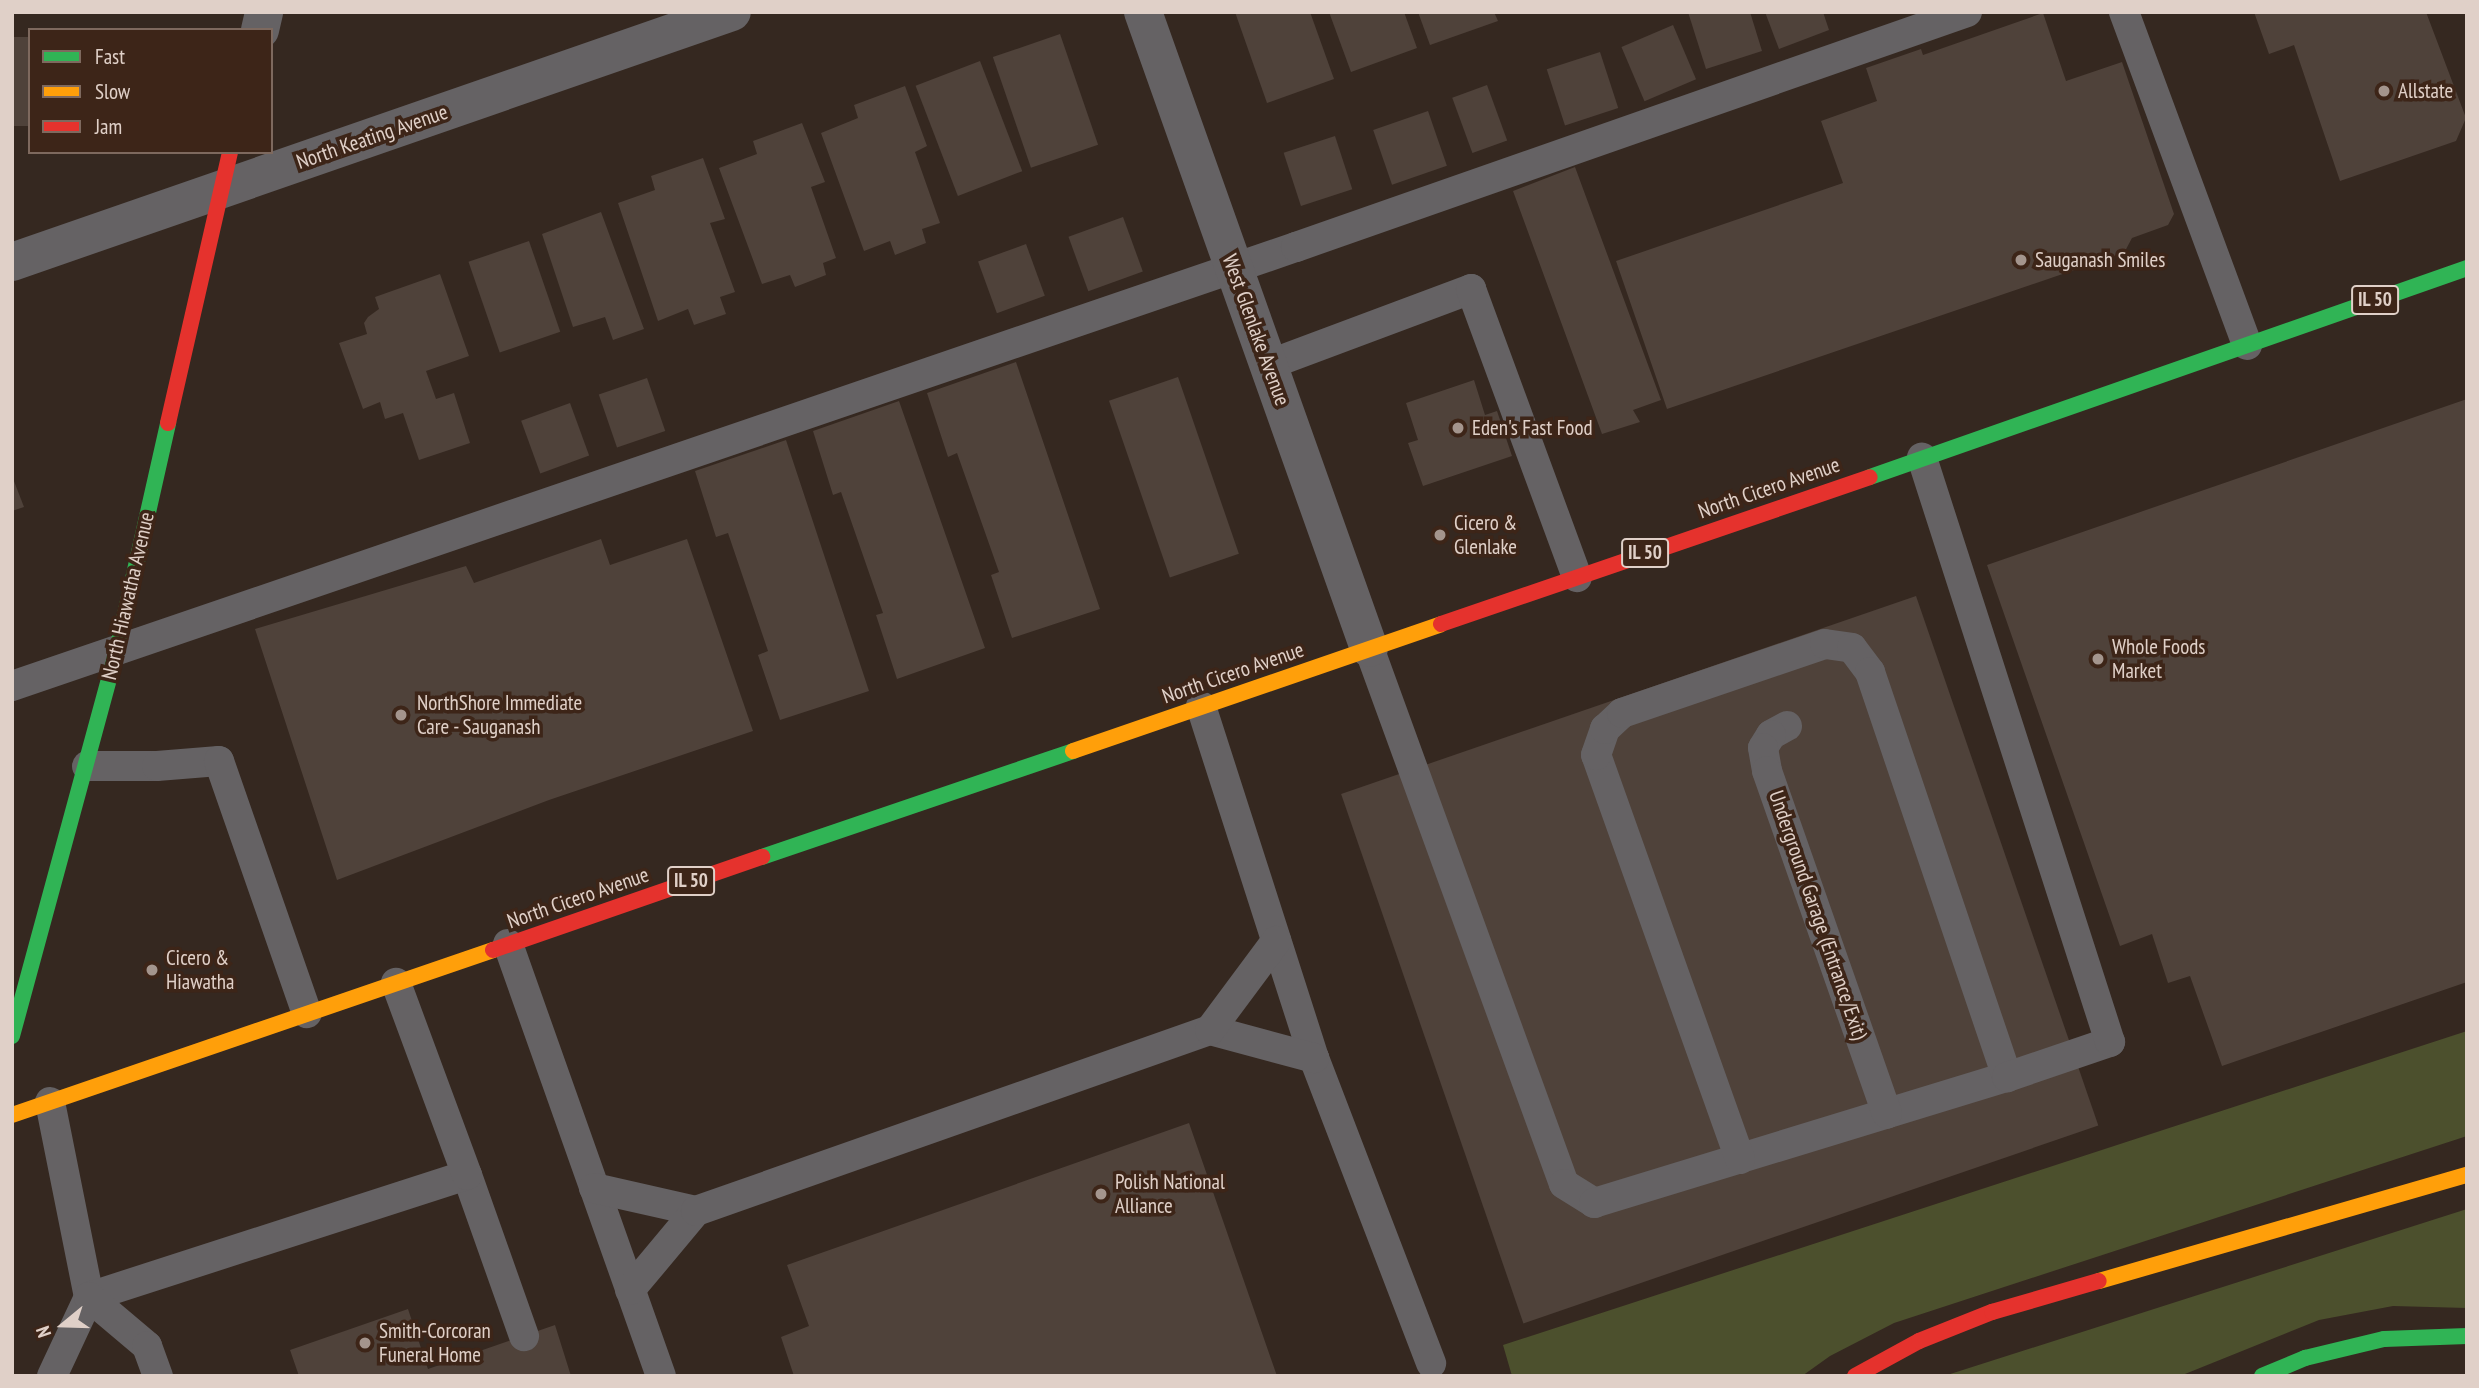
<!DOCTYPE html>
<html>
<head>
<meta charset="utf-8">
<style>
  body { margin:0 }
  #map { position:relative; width:2479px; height:1388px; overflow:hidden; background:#352820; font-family:"PT Sans Narrow",sans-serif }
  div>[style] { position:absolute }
  .green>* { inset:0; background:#4c502d }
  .building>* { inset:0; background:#4f423a; transform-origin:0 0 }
  .lane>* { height:30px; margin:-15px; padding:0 15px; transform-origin:15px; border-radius:15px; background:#656264 }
  .street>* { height:38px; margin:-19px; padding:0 19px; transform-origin:19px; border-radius:19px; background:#656264 }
  .fast>* { height:16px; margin:-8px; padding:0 8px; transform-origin:8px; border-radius:8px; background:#30b455 }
  .slow>* { height:16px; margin:-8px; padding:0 8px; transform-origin:8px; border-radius:8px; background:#ff9f0a }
  .jam>* { height:16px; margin:-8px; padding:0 8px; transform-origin:8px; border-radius:8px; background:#e5322d }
  .dots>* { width:19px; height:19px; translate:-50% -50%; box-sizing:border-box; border:4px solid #3d2518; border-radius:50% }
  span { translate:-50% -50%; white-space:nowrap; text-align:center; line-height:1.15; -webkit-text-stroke:7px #3d2518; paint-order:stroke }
  .shield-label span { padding:2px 5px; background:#3d2518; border:2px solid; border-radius:5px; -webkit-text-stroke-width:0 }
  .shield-label { font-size:19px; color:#e0d0c8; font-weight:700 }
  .poi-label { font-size:21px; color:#e0d0c8 }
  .left { translate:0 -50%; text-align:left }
  .street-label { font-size:21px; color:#e0d0c8 }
  .frame { position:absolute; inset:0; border:14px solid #e0d0c8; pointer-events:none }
  .legend { position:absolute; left:28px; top:28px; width:245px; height:126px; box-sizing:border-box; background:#3d2518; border:2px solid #7e695e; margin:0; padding:9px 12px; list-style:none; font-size:21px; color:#e0d0c8 }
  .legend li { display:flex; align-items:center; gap:14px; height:35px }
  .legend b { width:35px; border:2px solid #7e695e }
  .north { position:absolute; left:28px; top:1290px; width:70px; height:70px; -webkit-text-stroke:5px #3d2518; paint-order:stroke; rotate:251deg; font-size:19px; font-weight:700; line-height:28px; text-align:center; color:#e0d0c8 }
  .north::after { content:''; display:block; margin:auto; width:24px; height:32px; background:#e0d0c8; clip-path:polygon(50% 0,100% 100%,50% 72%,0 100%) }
</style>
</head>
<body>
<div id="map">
  <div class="green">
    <i style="clip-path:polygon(2467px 1031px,2467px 1136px,1894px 1323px,1830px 1356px,1802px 1376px,1512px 1376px,1503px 1345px)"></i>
    <i style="clip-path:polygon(2467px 1209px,2467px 1308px,2393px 1306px,2319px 1320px,2180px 1376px,1944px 1376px)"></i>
  </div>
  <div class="building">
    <i style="clip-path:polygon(1235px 12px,1310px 12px,1334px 79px,1267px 103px)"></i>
    <i style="clip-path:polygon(1329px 12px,1404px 12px,1417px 48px,1351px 72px)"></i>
    <i style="clip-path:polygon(1418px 12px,1494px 12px,1498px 21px,1430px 45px)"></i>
    <i style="clip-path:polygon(1688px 12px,1750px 12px,1762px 51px,1706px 69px)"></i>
    <i style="clip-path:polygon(1765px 12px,1823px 12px,1829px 30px,1779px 49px)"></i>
    <i style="clip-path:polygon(2254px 12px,2426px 12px,2466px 118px,2456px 141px,2340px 181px,2294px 45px,2269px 54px)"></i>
    <i style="clip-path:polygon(2043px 13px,2066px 81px,2122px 62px,2174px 214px,2168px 225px,2132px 238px,2124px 253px,1667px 409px,1616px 261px,1843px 183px,1821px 121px,1877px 101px,1866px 68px,1921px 49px,1923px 55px)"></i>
    <i style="left:1673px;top:25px;width:59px;height:56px;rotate:67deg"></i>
    <i style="left:1060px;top:34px;width:117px;height:71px;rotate:71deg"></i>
    <i style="left:30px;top:37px;width:89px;height:19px;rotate:90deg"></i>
    <i style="left:1600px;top:52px;width:59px;height:56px;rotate:72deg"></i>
    <i style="left:980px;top:61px;width:118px;height:69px;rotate:69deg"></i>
    <i style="left:1487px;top:85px;width:59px;height:37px;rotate:70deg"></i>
    <i style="clip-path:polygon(905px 86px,927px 146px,915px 152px,940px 223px,922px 229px,926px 243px,895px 255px,890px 241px,864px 251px,821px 133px,858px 118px,854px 105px)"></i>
    <i style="left:1428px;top:111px;width:58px;height:58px;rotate:71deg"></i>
    <i style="clip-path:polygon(802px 123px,825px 182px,811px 187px,836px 258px,823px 263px,826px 275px,795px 287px,790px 275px,762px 284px,719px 168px,757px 154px,753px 141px)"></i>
    <i style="left:1335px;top:136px;width:56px;height:54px;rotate:72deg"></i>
    <i style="clip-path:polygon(703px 158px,725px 219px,710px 223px,735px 292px,720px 297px,726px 314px,694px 325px,688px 309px,658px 321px,618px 203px,655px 190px,651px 176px)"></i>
    <i style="clip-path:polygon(1575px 167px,1661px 400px,1633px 410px,1640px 422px,1602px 434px,1513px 191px)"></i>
    <i style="clip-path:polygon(601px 212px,644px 329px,613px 340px,605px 317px,573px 327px,542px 234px)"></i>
    <i style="left:1123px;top:217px;width:58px;height:58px;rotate:70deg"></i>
    <i style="left:529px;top:241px;width:96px;height:64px;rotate:71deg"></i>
    <i style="left:1026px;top:244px;width:55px;height:51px;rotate:70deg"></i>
    <i style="clip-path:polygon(440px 274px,469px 356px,426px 371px,436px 399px,454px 393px,470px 443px,419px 460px,403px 413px,385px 419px,380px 402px,363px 409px,339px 343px,367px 334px,364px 323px,368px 317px,379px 309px,375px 297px)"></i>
    <i style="clip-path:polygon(1016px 362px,1100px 609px,1012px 638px,991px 575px,999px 572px,957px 453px,948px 457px,927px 393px)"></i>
    <i style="left:1178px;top:377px;width:187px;height:73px;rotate:71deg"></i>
    <i style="left:647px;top:378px;width:56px;height:51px;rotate:71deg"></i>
    <i style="clip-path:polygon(1474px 380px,1485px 415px,1497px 411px,1512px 456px,1423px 486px,1408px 443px,1418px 440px,1406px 403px)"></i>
    <i style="clip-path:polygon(2467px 399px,2467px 982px,2222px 1066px,2190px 976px,2168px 983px,2152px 934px,2120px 946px,1987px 565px)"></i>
    <i style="clip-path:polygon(899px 401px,985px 648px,897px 679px,876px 615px,883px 613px,841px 492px,833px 495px,813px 431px)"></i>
    <i style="left:570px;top:403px;width:56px;height:52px;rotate:70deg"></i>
    <i style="clip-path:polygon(786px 440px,869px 691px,780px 720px,758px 655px,768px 651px,728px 533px,716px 537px,695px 471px)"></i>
    <i style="clip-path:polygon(12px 476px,24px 507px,12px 511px)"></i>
    <i style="clip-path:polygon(601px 539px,610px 565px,687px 539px,753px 731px,549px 800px,337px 880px,255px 629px,466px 566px,474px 583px)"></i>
    <i style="left:1916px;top:596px;width:560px;height:608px;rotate:71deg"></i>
    <i style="clip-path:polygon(1189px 1123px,1277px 1376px,794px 1376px,781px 1337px,809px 1326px,787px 1265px)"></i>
    <i style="clip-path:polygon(408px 1309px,428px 1369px,555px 1325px,571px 1376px,299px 1376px,290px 1350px)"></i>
  </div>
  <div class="lane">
    <i style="left:2124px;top:12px;width:355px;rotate:69.7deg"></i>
    <i style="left:1268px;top:365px;width:217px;rotate:-20.5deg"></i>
    <i style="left:1471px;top:289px;width:307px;rotate:69.8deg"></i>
    <i style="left:1369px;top:648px;width:570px;rotate:70.01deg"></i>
    <i style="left:1564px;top:1184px;width:36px;rotate:32deg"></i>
    <i style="left:1594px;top:1203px;width:432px;rotate:-17deg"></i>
    <i style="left:12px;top:686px;width:1357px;rotate:-18.88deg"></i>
    <i style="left:1296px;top:247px;width:711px;rotate:-19.3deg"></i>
    <i style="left:1201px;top:706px;width:370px;rotate:72.2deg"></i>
    <i style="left:1314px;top:1058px;width:327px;rotate:69deg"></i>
    <i style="left:1787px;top:726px;width:18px;rotate:151deg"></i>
    <i style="left:1771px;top:735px;width:15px;rotate:122deg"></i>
    <i style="left:1763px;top:748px;width:23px;rotate:80deg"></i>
    <i style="left:1767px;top:771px;width:363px;rotate:70.7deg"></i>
    <i style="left:87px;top:766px;width:70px"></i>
    <i style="left:157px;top:766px;width:62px;rotate:-4.6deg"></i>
    <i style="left:219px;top:761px;width:267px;rotate:70.8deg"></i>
    <i style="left:508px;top:944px;width:458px;rotate:70.5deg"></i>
    <i style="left:1210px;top:1030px;width:108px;rotate:15.1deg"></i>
    <i style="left:50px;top:1102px;width:199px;rotate:78.7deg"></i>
    <i style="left:89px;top:1297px;width:87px;rotate:115.1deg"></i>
    <i style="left:1740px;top:1159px;width:429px;rotate:-109.6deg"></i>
    <i style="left:1596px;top:755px;width:28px;rotate:-71deg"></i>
    <i style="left:1605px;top:729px;width:23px;rotate:-43deg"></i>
    <i style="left:1622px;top:713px;width:214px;rotate:-18.8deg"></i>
    <i style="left:1825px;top:644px;width:27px;rotate:8deg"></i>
    <i style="left:1852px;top:648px;width:30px;rotate:53deg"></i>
    <i style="left:1870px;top:672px;width:428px;rotate:71.3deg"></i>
    <i style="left:2007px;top:1077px;width:109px;rotate:-18.8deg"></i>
    <i style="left:2110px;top:1042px;width:614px;rotate:-107.84deg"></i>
    <i style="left:467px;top:1175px;width:171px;rotate:70.5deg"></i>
    <i style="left:594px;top:1188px;width:105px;rotate:12.7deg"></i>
    <i style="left:630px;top:1290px;width:103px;rotate:-50.1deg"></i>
    <i style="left:696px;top:1211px;width:545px;rotate:-19.4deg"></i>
    <i style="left:1210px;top:1030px;width:111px;rotate:-53.4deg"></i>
    <i style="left:89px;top:1297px;width:397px;rotate:-17.9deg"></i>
    <i style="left:467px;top:1175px;width:205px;rotate:-110.3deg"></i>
    <i style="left:89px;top:1297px;width:76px;rotate:40.2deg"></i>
    <i style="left:147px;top:1346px;width:32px;rotate:70deg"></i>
  </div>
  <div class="street">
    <i style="left:1143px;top:12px;width:675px;rotate:70.44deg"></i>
    <i style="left:260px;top:30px;width:18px;rotate:-77deg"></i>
    <i style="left:12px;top:262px;width:762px;rotate:-19.15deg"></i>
  </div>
  <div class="fast">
    <i style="left:1870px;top:477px;width:633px;rotate:-19.29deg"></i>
    <i style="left:762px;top:857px;width:329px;rotate:-18.8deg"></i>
    <i style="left:12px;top:1036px;width:400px;rotate:-74.8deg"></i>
    <i style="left:117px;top:650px;width:233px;rotate:-77.3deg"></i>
    <i style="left:2262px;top:1376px;width:47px;rotate:-22.7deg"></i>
    <i style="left:2305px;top:1358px;width:81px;rotate:-13.5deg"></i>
    <i style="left:2384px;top:1339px;width:83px;rotate:-2.1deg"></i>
  </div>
  <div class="slow">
    <i style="left:1073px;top:751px;width:389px;rotate:-19deg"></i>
    <i style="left:12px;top:1115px;width:509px;rotate:-18.93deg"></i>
    <i style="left:2099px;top:1281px;width:383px;rotate:-16.1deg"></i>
  </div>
  <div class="jam">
    <i style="left:168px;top:423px;width:278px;rotate:-77.1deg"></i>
    <i style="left:1441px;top:624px;width:453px;rotate:-18.9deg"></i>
    <i style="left:493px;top:950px;width:285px;rotate:-19.1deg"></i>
    <i style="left:1855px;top:1376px;width:73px;rotate:-28.7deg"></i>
    <i style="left:1919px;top:1341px;width:79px;rotate:-21.7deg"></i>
    <i style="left:1992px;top:1312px;width:111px;rotate:-16.2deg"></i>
  </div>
  <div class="dots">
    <i style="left:2384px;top:91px;background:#a4958d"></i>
    <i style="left:2021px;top:260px;background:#a4958d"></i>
    <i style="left:1458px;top:428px;background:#a4958d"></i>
    <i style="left:1440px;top:535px;background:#a4958d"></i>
    <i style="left:2098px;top:659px;background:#a4958d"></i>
    <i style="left:401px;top:715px;background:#a4958d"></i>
    <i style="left:152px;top:970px;background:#a4958d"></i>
    <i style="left:1101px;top:1194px;background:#a4958d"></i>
    <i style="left:365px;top:1343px;background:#a4958d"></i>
  </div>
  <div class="shield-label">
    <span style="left:2375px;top:300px">IL 50</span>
    <span style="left:1645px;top:553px">IL 50</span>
    <span style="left:691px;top:881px">IL 50</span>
  </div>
  <div class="poi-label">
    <span class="left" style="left:2398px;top:91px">Allstate</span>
    <span class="left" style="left:2035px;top:260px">Sauganash Smiles</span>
    <span class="left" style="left:1472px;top:428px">Eden's Fast Food</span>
    <span class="left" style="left:1454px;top:535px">Cicero &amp;<br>Glenlake</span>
    <span class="left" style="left:2112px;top:659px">Whole Foods<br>Market</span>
    <span class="left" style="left:417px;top:715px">NorthShore Immediate<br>Care - Sauganash</span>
    <span class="left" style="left:166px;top:970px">Cicero &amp;<br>Hiawatha</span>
    <span class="left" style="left:1115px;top:1194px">Polish National<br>Alliance</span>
    <span class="left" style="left:379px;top:1343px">Smith-Corcoran<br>Funeral Home</span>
  </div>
  <div class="street-label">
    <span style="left:372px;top:137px;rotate:-19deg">North Keating Avenue</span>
    <span style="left:1256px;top:330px;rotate:70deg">West Glenlake Avenue</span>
    <span style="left:1769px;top:488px;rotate:-19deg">North Cicero Avenue</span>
    <span style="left:128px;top:596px;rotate:-77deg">North Hiawatha Avenue</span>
    <span style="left:1233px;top:673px;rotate:-19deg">North Cicero Avenue</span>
    <span style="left:578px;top:898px;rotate:-19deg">North Cicero Avenue</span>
    <span style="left:1818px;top:915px;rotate:71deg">Underground Garage (Entrance/Exit)</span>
  </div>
  <div class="frame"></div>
  <ul class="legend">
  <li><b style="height:9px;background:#30b455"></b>Fast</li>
  <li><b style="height:9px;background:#ff9f0a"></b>Slow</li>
  <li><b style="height:9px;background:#e5322d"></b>Jam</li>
  </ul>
  <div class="north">N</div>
</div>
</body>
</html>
